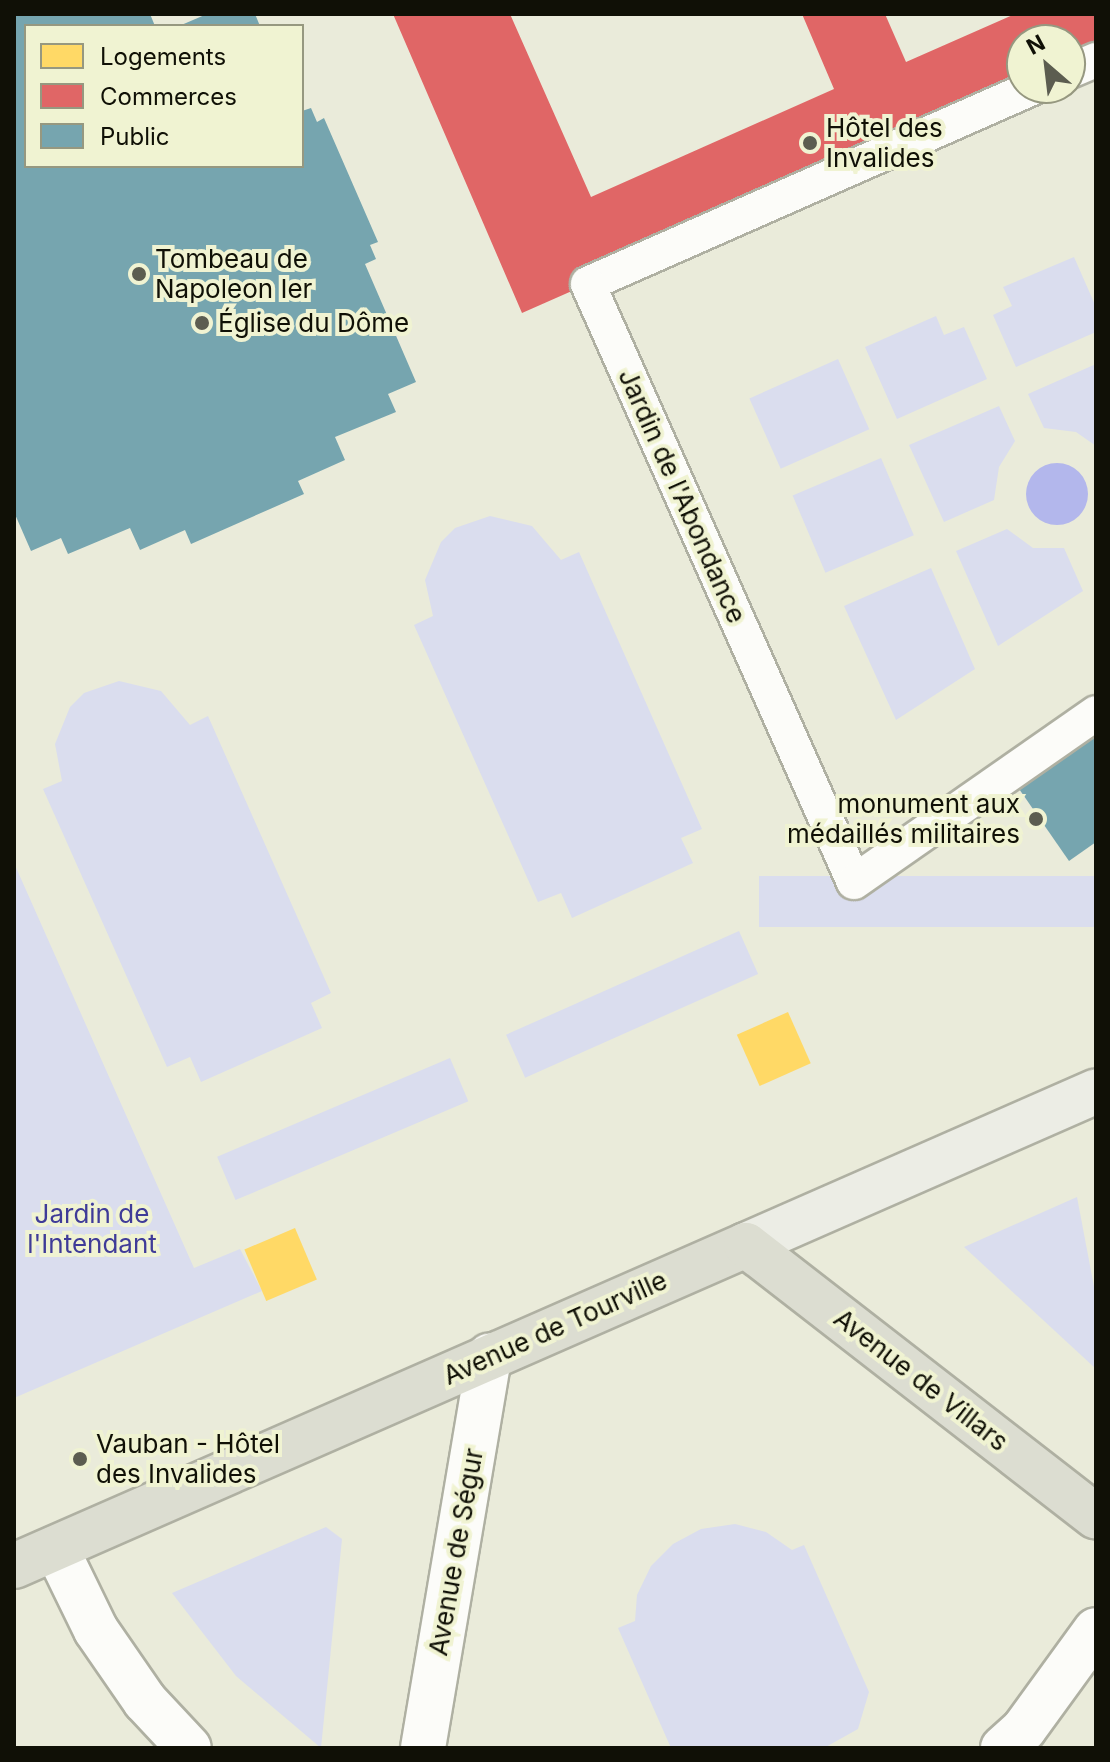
<!DOCTYPE html>
<html>
<head>
<meta charset="utf-8">
<style>
  body { margin:0 }
  #map { position:relative; width:1110px; height:1762px; overflow:hidden; background:#eaebda; font-family:Inter,sans-serif }
  div>[style] { position:absolute }
  .green>* { inset:0; background:#daddee; transform-origin:0 0 }
  .water>* { inset:0; background:#b3b7ec }
  .round { border-radius:50% }
  .homes>* { inset:0; background:#ffd966; transform-origin:0 0 }
  .shops>* { inset:0; background:#e06666 }
  .public>* { inset:0; background:#76a5af }
  .roads { filter:drop-shadow(2px 0 #afb0a2) drop-shadow(-2px 0 #afb0a2) drop-shadow(0 2px #afb0a2) drop-shadow(0 -2px #afb0a2) }
  .pedestrian>* { height:34px; margin:-17px; padding:0 17px; transform-origin:17px; border-radius:17px; background:#fcfcf9 }
  .tertiary>* { height:44px; margin:-22px; padding:0 22px; transform-origin:22px; border-radius:22px; background:#fcfcf9 }
  .secondary>* { height:44px; margin:-22px; padding:0 22px; transform-origin:22px; border-radius:22px; background:#ecede5 }
  .primary>* { height:44px; margin:-22px; padding:0 22px; transform-origin:22px; border-radius:22px; background:#dcddd1 }
  .dots>* { width:22px; height:22px; translate:-50% -50%; box-sizing:border-box; border:4px solid #f0f3d2; border-radius:50% }
  span { translate:-50% -50%; white-space:nowrap; text-align:center; line-height:1.15; -webkit-text-stroke:8px #f0f3d2; paint-order:stroke }
  .poi-label { font-size:26px; color:#101006 }
  .left { translate:0 -50%; text-align:left }
  .right { translate:-100% -50%; text-align:right }
  .street-label { font-size:26px; color:#101006 }
  .park-label { font-size:26px; color:#3f3b98 }
  .frame { position:absolute; inset:0; border:16px solid #101006; pointer-events:none }
  .legend { position:absolute; left:24px; top:24px; width:280px; height:144px; box-sizing:border-box; background:#f0f3d2; border:2px solid #969880; margin:0; padding:10px 14px; list-style:none; font-size:24px; color:#101006 }
  .legend li { display:flex; align-items:center; gap:16px; height:40px }
  .legend b { width:40px; border:2px solid #969880 }
  .north { position:absolute; left:1006px; top:24px; width:80px; height:80px; box-sizing:border-box; background:#f0f3d2; border:2px solid #969880; border-radius:50%; rotate:332deg; font-size:22px; font-weight:700; line-height:32px; text-align:center; color:#101006 }
  .north::after { content:''; display:block; margin:auto; width:28px; height:36px; background:#5c5d50; clip-path:polygon(50% 0,100% 100%,50% 72%,0 100%) }
</style>
</head>
<body>
<div id="map">
  <div class="green">
    <i style="clip-path:polygon(1074px 257px,1096px 307px,1096px 332px,1016px 367px,993px 315px,1012px 306px,1003px 287px)"></i>
    <i style="clip-path:polygon(936px 316px,944px 335px,964px 327px,987px 379px,897px 419px,865px 347px)"></i>
    <i style="left:838px;top:359px;width:77px;height:97px;rotate:66deg"></i>
    <i style="clip-path:polygon(1096px 364px,1096px 446px,1076px 432px,1044px 428px,1028px 394px)"></i>
    <i style="clip-path:polygon(999px 406px,1015px 441px,999px 467px,994px 500px,944px 522px,909px 445px)"></i>
    <i style="left:881px;top:458px;width:84px;height:96px;rotate:67deg"></i>
    <i style="clip-path:polygon(490px 516px,532px 526px,561px 560px,579px 552px,702px 829px,681px 838px,693px 863px,572px 918px,561px 893px,538px 902px,414px 625px,433px 616px,425px 580px,441px 542px,455px 528px)"></i>
    <i style="clip-path:polygon(1007px 529px,1033px 548px,1064px 548px,1083px 591px,998px 646px,956px 551px)"></i>
    <i style="clip-path:polygon(931px 568px,975px 669px,896px 720px,844px 606px)"></i>
    <i style="clip-path:polygon(119px 681px,161px 691px,190px 725px,208px 716px,331px 993px,311px 1003px,322px 1028px,201px 1082px,190px 1057px,167px 1067px,43px 789px,62px 781px,55px 744px,70px 707px,84px 693px)"></i>
    <i style="clip-path:polygon(14px 863px,194px 1268px,240px 1249px,262px 1291px,14px 1398px)"></i>
    <i style="left:1096px;top:876px;width:51px;height:337px;rotate:90deg"></i>
    <i style="left:739px;top:931px;width:47px;height:255px;rotate:66deg"></i>
    <i style="left:450px;top:1058px;width:47px;height:253px;rotate:67deg"></i>
    <i style="clip-path:polygon(1077px 1197px,1095px 1292px,1095px 1368px,964px 1247px)"></i>
    <i style="clip-path:polygon(735px 1524px,766px 1532px,792px 1550px,804px 1545px,869px 1692px,858px 1729px,824px 1748px,671px 1748px,618px 1628px,635px 1621px,637px 1595px,651px 1566px,673px 1544px,701px 1529px)"></i>
    <i style="clip-path:polygon(326px 1527px,342px 1539px,321px 1748px,236px 1676px,172px 1593px)"></i>
  </div>
  <div class="water">
    <i class="round" style="left:1026px;top:463px;width:62px;height:62px"></i>
  </div>
  <div class="homes">
    <i style="left:788px;top:1012px;width:56px;height:56px;rotate:66deg"></i>
    <i style="left:295px;top:1228px;width:56px;height:55px;rotate:67deg"></i>
  </div>
  <div class="shops">
    <i style="clip-path:polygon(393px 14px,510px 14px,591px 197px,834px 89px,802px 14px,885px 14px,906px 62px,1015px 14px,1096px 14px,1096px 60px,1070px 71px,1070px 40px,1022px 40px,1022px 88px,1032px 88px,522px 313px)"></i>
  </div>
  <div class="public">
    <i style="clip-path:polygon(14px 14px,150px 14px,155px 26px,26px 26px,26px 166px,302px 166px,302px 111px,311px 108px,317px 122px,324px 118px,378px 242px,370px 245px,376px 259px,365px 264px,416px 382px,388px 394px,396px 412px,335px 437px,345px 460px,298px 481px,304px 494px,191px 544px,185px 530px,140px 550px,130px 528px,68px 554px,61px 538px,31px 551px,14px 512px)"></i>
    <i style="clip-path:polygon(207px 14px,255px 14px,260px 26px,179px 26px)"></i>
    <i style="clip-path:polygon(1096px 713px,1096px 842px,1069px 861px,1008px 773px)"></i>
  </div>
  <div class="roads">
    <div class="pedestrian">
      <i style="left:1070px;top:71px;width:28px;rotate:-23deg"></i>
      <i style="left:1032px;top:88px;width:485px;rotate:156.2deg"></i>
      <i style="left:588px;top:284px;width:654px;rotate:66.02deg"></i>
      <i style="left:854px;top:882px;width:295px;rotate:-34.9deg"></i>
    </div>
    <div class="tertiary">
      <i style="left:56px;top:1548px;width:91px;rotate:64deg"></i>
      <i style="left:96px;top:1630px;width:86px;rotate:55.4deg"></i>
      <i style="left:145px;top:1701px;width:64px;rotate:46.9deg"></i>
      <i style="left:423px;top:1748px;width:398px;rotate:-80.4deg"></i>
      <i style="left:1003px;top:1748px;width:28px;rotate:-42deg"></i>
      <i style="left:1024px;top:1729px;width:122px;rotate:-54deg"></i>
    </div>
    <div class="secondary">
      <i style="left:746px;top:1245px;width:382px;rotate:-23.7deg"></i>
    </div>
    <div class="primary">
      <i style="left:14px;top:1566px;width:799px;rotate:-23.68deg"></i>
      <i style="left:746px;top:1245px;width:443px;rotate:37.8deg"></i>
    </div>
  </div>
  <div class="dots">
    <i style="left:810px;top:143px;background:#5c5d50"></i>
    <i style="left:139px;top:274px;background:#5c5d50"></i>
    <i style="left:202px;top:323px;background:#5c5d50"></i>
    <i style="left:1036px;top:819px;background:#5c5d50"></i>
    <i style="left:80px;top:1459px;background:#5c5d50"></i>
  </div>
  <div class="poi-label">
    <span class="left" style="left:826px;top:143px">Hôtel des<br>Invalides</span>
    <span class="left" style="left:155px;top:274px">Tombeau de<br>Napoleon Ier</span>
    <span class="left" style="left:218px;top:323px">Église du Dôme</span>
    <span class="right" style="left:1020px;top:819px">monument aux<br>médaillés militaires</span>
    <span class="left" style="left:96px;top:1459px">Vauban - Hôtel<br>des Invalides</span>
  </div>
  <div class="street-label">
    <span style="left:682px;top:496px;rotate:66deg">Jardin de l'Abondance</span>
    <span style="left:555px;top:1328px;rotate:-24deg">Avenue de Tourville</span>
    <span style="left:921px;top:1380px;rotate:38deg">Avenue de Villars</span>
    <span style="left:456px;top:1552px;rotate:-80deg">Avenue de Ségur</span>
  </div>
  <div class="park-label">
    <span style="left:92px;top:1229px">Jardin de<br>l'Intendant</span>
  </div>
  <div class="frame"></div>
  <ul class="legend">
  <li><b style="height:22px;background:#ffd966"></b>Logements</li>
  <li><b style="height:22px;background:#e06666"></b>Commerces</li>
  <li><b style="height:22px;background:#76a5af"></b>Public</li>
  </ul>
  <div class="north">N</div>
</div>
</body>
</html>
